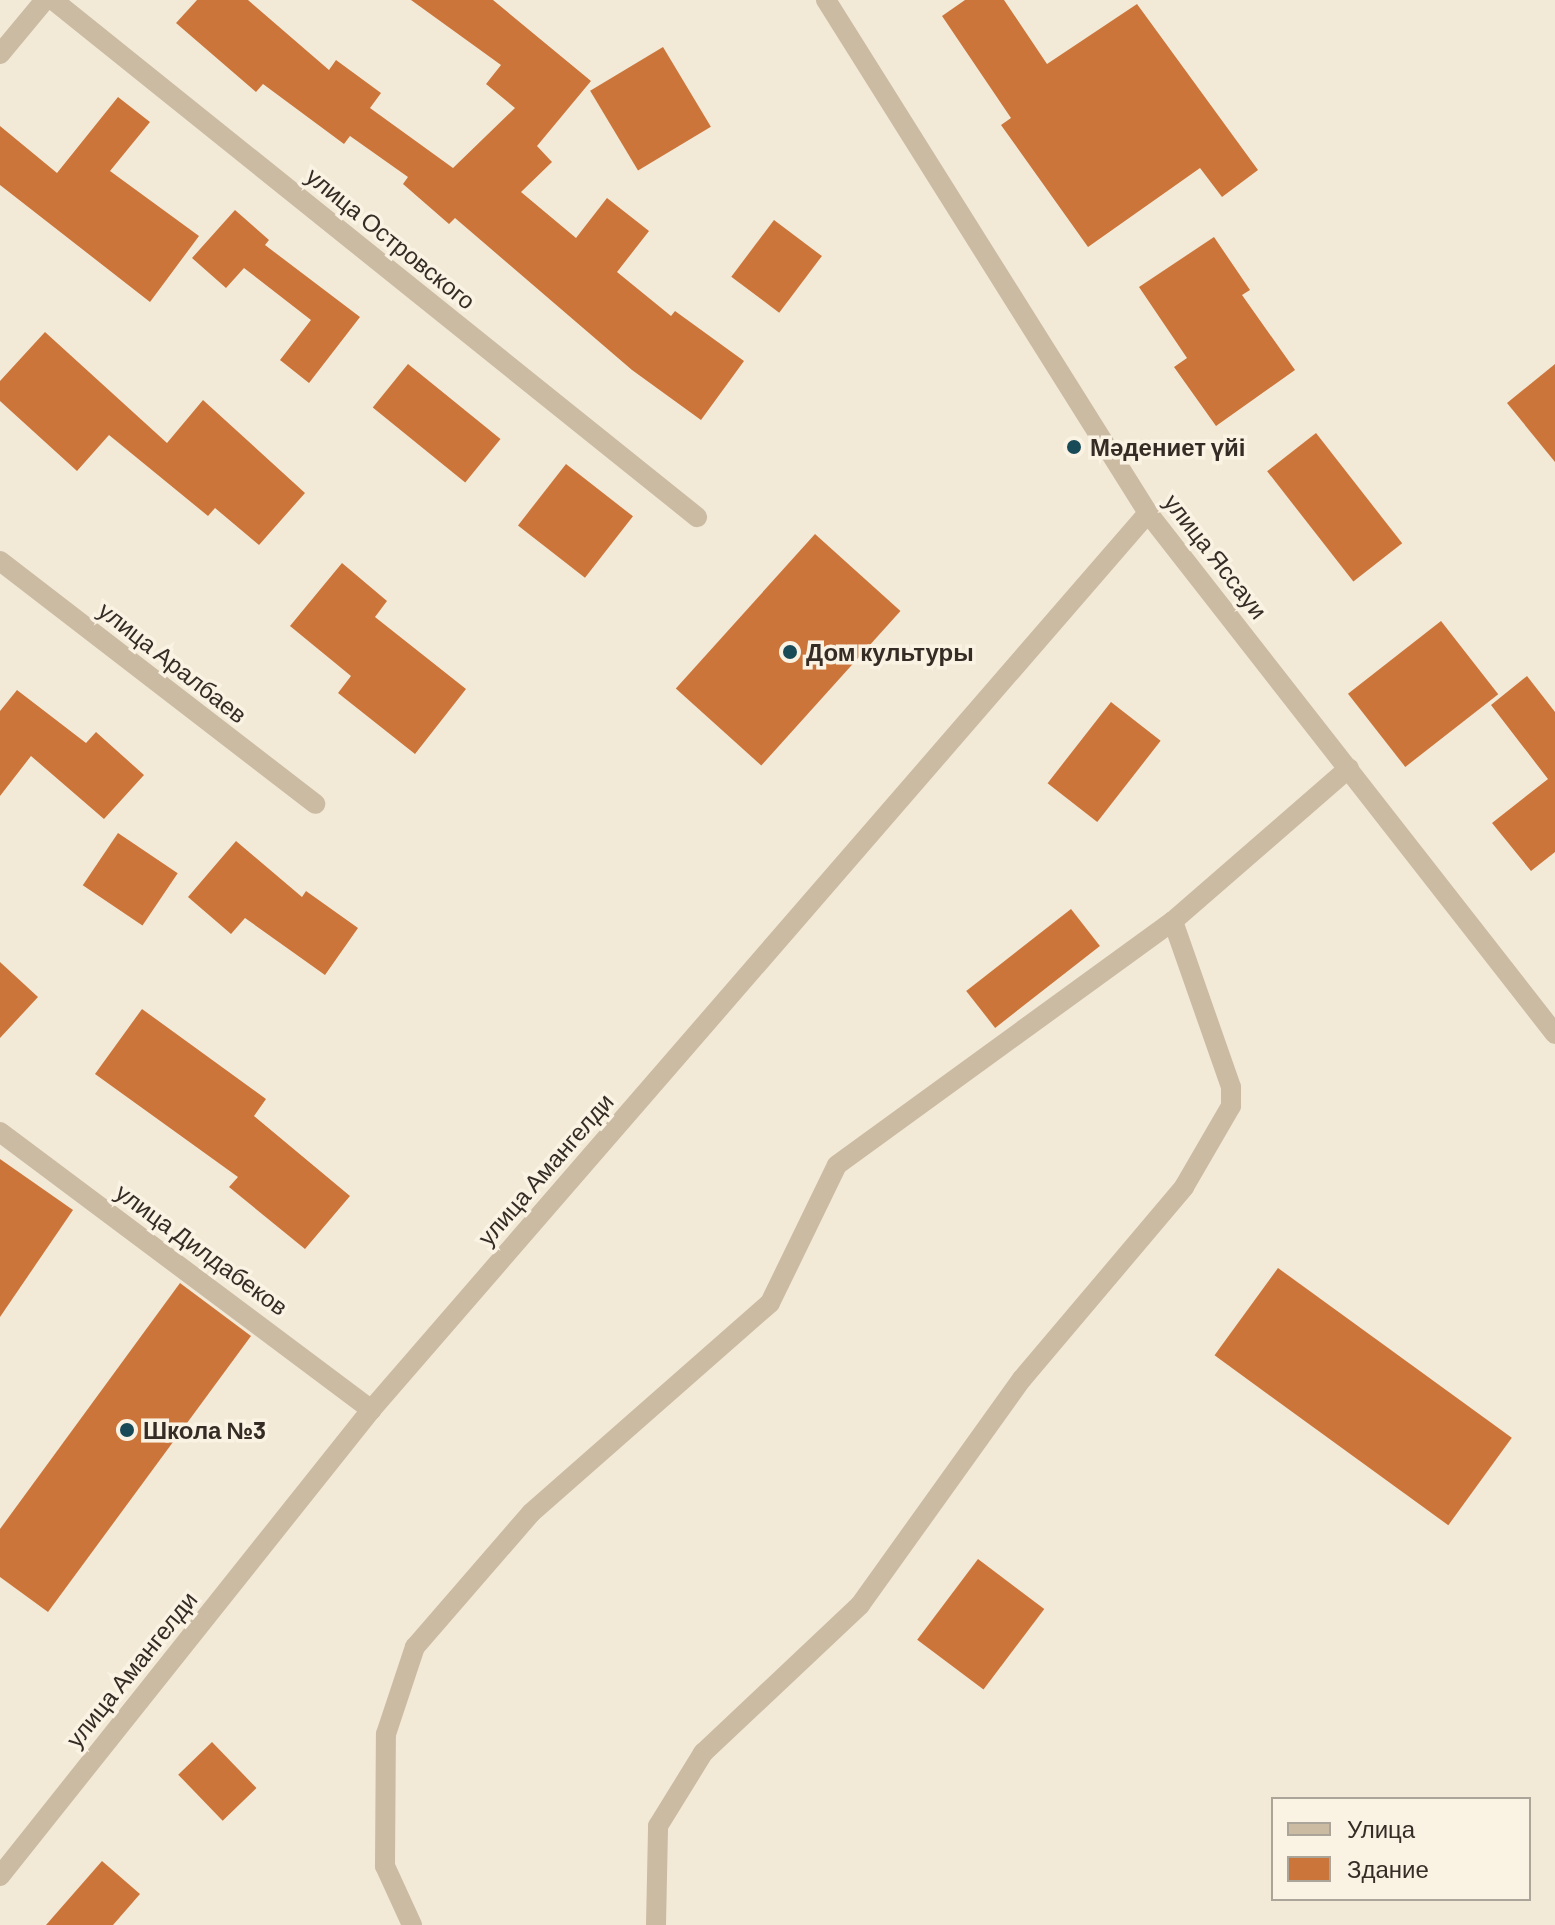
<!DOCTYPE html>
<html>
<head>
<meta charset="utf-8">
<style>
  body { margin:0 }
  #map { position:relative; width:1555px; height:1925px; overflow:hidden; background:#f2ead7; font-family:Barlow,sans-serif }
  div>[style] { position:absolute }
  .building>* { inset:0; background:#cc753b; transform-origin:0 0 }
  .minor>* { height:20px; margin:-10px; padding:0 10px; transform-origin:10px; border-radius:10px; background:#cbbba3 }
  .dots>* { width:22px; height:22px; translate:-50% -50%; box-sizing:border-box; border:4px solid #faf3e4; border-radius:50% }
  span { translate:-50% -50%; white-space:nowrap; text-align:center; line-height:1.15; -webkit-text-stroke:7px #faf3e4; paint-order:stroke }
  .street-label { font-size:24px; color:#352d25 }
  .poi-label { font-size:24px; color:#352d25; font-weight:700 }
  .left { translate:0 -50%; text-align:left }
  .legend { position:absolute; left:1271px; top:1797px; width:260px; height:104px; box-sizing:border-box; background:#faf3e4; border:2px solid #aba498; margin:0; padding:10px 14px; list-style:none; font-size:24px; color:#352d25 }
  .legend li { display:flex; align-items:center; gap:16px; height:40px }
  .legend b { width:40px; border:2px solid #aba498 }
</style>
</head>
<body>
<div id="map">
  <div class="building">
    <i style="clip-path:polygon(197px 0,248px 0,329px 70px,336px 60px,381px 93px,370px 108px,453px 168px,515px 108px,486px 84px,501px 65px,411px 0,493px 0,591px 81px,537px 146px,552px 162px,521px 192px,576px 238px,607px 198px,649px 231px,617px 272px,671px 316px,675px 311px,744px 361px,701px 420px,632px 370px,455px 218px,449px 224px,403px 184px,408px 177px,350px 136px,344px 144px,263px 84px,256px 92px,176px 23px)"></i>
    <i style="clip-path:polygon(965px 0,1004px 0,1047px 64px,1137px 4px,1258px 170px,1222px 197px,1200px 168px,1088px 247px,1001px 125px,1011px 118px,942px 16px)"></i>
    <i style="left:663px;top:47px;width:93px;height:85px;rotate:59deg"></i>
    <i style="clip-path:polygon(118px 97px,150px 122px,110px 171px,199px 236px,150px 302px,0 185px,0 126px,57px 173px)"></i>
    <i style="clip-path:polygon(235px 210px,269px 240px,265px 245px,360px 317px,309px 383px,280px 360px,311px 320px,244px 268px,226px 288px,192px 258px)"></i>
    <i style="left:774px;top:220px;width:60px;height:71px;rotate:37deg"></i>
    <i style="clip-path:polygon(1214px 237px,1250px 290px,1242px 295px,1295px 370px,1216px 426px,1174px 367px,1187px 358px,1139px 287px)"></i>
    <i style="clip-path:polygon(45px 332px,167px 443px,203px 400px,305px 493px,259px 545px,215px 508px,208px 516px,109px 435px,77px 471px,0 401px,0 381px)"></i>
    <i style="left:408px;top:364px;width:119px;height:56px;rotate:39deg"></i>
    <i style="clip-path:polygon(1555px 364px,1555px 462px,1507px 403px)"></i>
    <i style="left:1316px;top:433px;width:140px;height:62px;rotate:52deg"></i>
    <i style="left:566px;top:464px;width:85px;height:78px;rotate:38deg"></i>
    <i style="left:815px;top:534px;width:115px;height:208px;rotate:42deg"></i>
    <i style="clip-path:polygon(342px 563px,387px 601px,375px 617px,466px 689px,415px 754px,338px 693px,351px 676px,290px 626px)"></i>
    <i style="left:1441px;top:621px;width:93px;height:118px;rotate:52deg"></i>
    <i style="clip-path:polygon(1527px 676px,1555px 712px,1555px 852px,1531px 871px,1492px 823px,1548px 779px,1491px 705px)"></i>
    <i style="clip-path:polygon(17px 690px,86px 743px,96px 732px,144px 775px,104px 819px,31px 756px,0 796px,0 711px)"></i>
    <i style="left:1111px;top:702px;width:63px;height:103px;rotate:38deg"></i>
    <i style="left:118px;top:833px;width:72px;height:63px;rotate:34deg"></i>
    <i style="clip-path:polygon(236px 841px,302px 897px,306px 891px,358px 928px,325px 975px,245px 918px,231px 934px,188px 897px)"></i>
    <i style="left:1071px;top:909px;width:47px;height:133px;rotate:52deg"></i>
    <i style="clip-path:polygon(0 962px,38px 997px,0 1038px)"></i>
    <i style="clip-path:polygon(142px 1009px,266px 1099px,254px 1116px,350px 1196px,305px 1249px,229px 1187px,238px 1177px,95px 1074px)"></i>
    <i style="clip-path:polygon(0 1159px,73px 1210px,0 1317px)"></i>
    <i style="left:1278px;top:1268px;width:289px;height:108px;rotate:36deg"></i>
    <i style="clip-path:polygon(180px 1283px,251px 1336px,48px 1612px,0 1577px,0 1529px)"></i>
    <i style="left:978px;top:1559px;width:83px;height:101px;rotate:37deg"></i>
    <i style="left:212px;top:1742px;width:64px;height:47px;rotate:46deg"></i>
    <i style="clip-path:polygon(102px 1861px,140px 1894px,113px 1925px,46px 1925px)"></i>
  </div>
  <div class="minor">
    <i style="left:53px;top:0;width:826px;rotate:38.76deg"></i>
    <i style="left:826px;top:0;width:606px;rotate:57.88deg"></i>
    <i style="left:1148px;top:513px;width:661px;rotate:52deg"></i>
    <i style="left:0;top:54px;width:70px;rotate:-50.2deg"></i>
    <i style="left:0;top:561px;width:398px;rotate:37.6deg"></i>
    <i style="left:0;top:1132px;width:464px;rotate:36.8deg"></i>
    <i style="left:0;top:1876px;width:596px;rotate:-51.48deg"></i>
    <i style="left:371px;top:1410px;width:1187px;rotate:-49.1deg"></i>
    <i style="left:412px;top:1925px;width:65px;rotate:-114.6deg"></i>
    <i style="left:385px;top:1866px;width:132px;rotate:-89.6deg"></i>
    <i style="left:386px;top:1734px;width:92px;rotate:-71.6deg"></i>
    <i style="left:415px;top:1647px;width:177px;rotate:-49.1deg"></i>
    <i style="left:531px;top:1513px;width:318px;rotate:-41.3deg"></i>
    <i style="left:770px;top:1303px;width:153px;rotate:-64.1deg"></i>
    <i style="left:837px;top:1165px;width:415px;rotate:-36deg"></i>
    <i style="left:656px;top:1925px;width:99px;rotate:-88.8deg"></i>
    <i style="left:658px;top:1826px;width:86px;rotate:-58.3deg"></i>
    <i style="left:703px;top:1753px;width:216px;rotate:-43.3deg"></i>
    <i style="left:860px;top:1605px;width:278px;rotate:-54.4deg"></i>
    <i style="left:1022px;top:1379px;width:251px;rotate:-49.8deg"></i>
    <i style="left:1184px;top:1187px;width:94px;rotate:-59.9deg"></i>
    <i style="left:1231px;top:1106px;width:19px;rotate:-90deg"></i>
    <i style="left:1231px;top:1087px;width:176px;rotate:-109.3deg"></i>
    <i style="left:1173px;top:921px;width:233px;rotate:-41deg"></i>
  </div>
  <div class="dots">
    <i style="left:1074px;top:447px;background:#194a58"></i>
    <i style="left:790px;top:652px;background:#194a58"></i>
    <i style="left:127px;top:1430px;background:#194a58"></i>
  </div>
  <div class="street-label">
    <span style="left:391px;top:238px;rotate:39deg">улица Островского</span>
    <span style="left:1216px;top:556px;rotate:52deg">улица Яссауи</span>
    <span style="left:173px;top:662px;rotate:38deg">улица Аралбаев</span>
    <span style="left:545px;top:1169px;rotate:-49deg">улица Амангелди</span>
    <span style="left:202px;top:1249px;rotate:36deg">улица Дилдабеков</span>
    <span style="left:131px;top:1669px;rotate:-51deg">улица Амангелди</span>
  </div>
  <div class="poi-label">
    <span class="left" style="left:1090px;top:447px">Мәдениет үйі</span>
    <span class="left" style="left:806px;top:652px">Дом культуры</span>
    <span class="left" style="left:143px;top:1430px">Школа №3</span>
  </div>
  <ul class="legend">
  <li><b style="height:10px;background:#cbbba3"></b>Улица</li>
  <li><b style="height:22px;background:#cc753b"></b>Здание</li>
  </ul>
</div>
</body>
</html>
